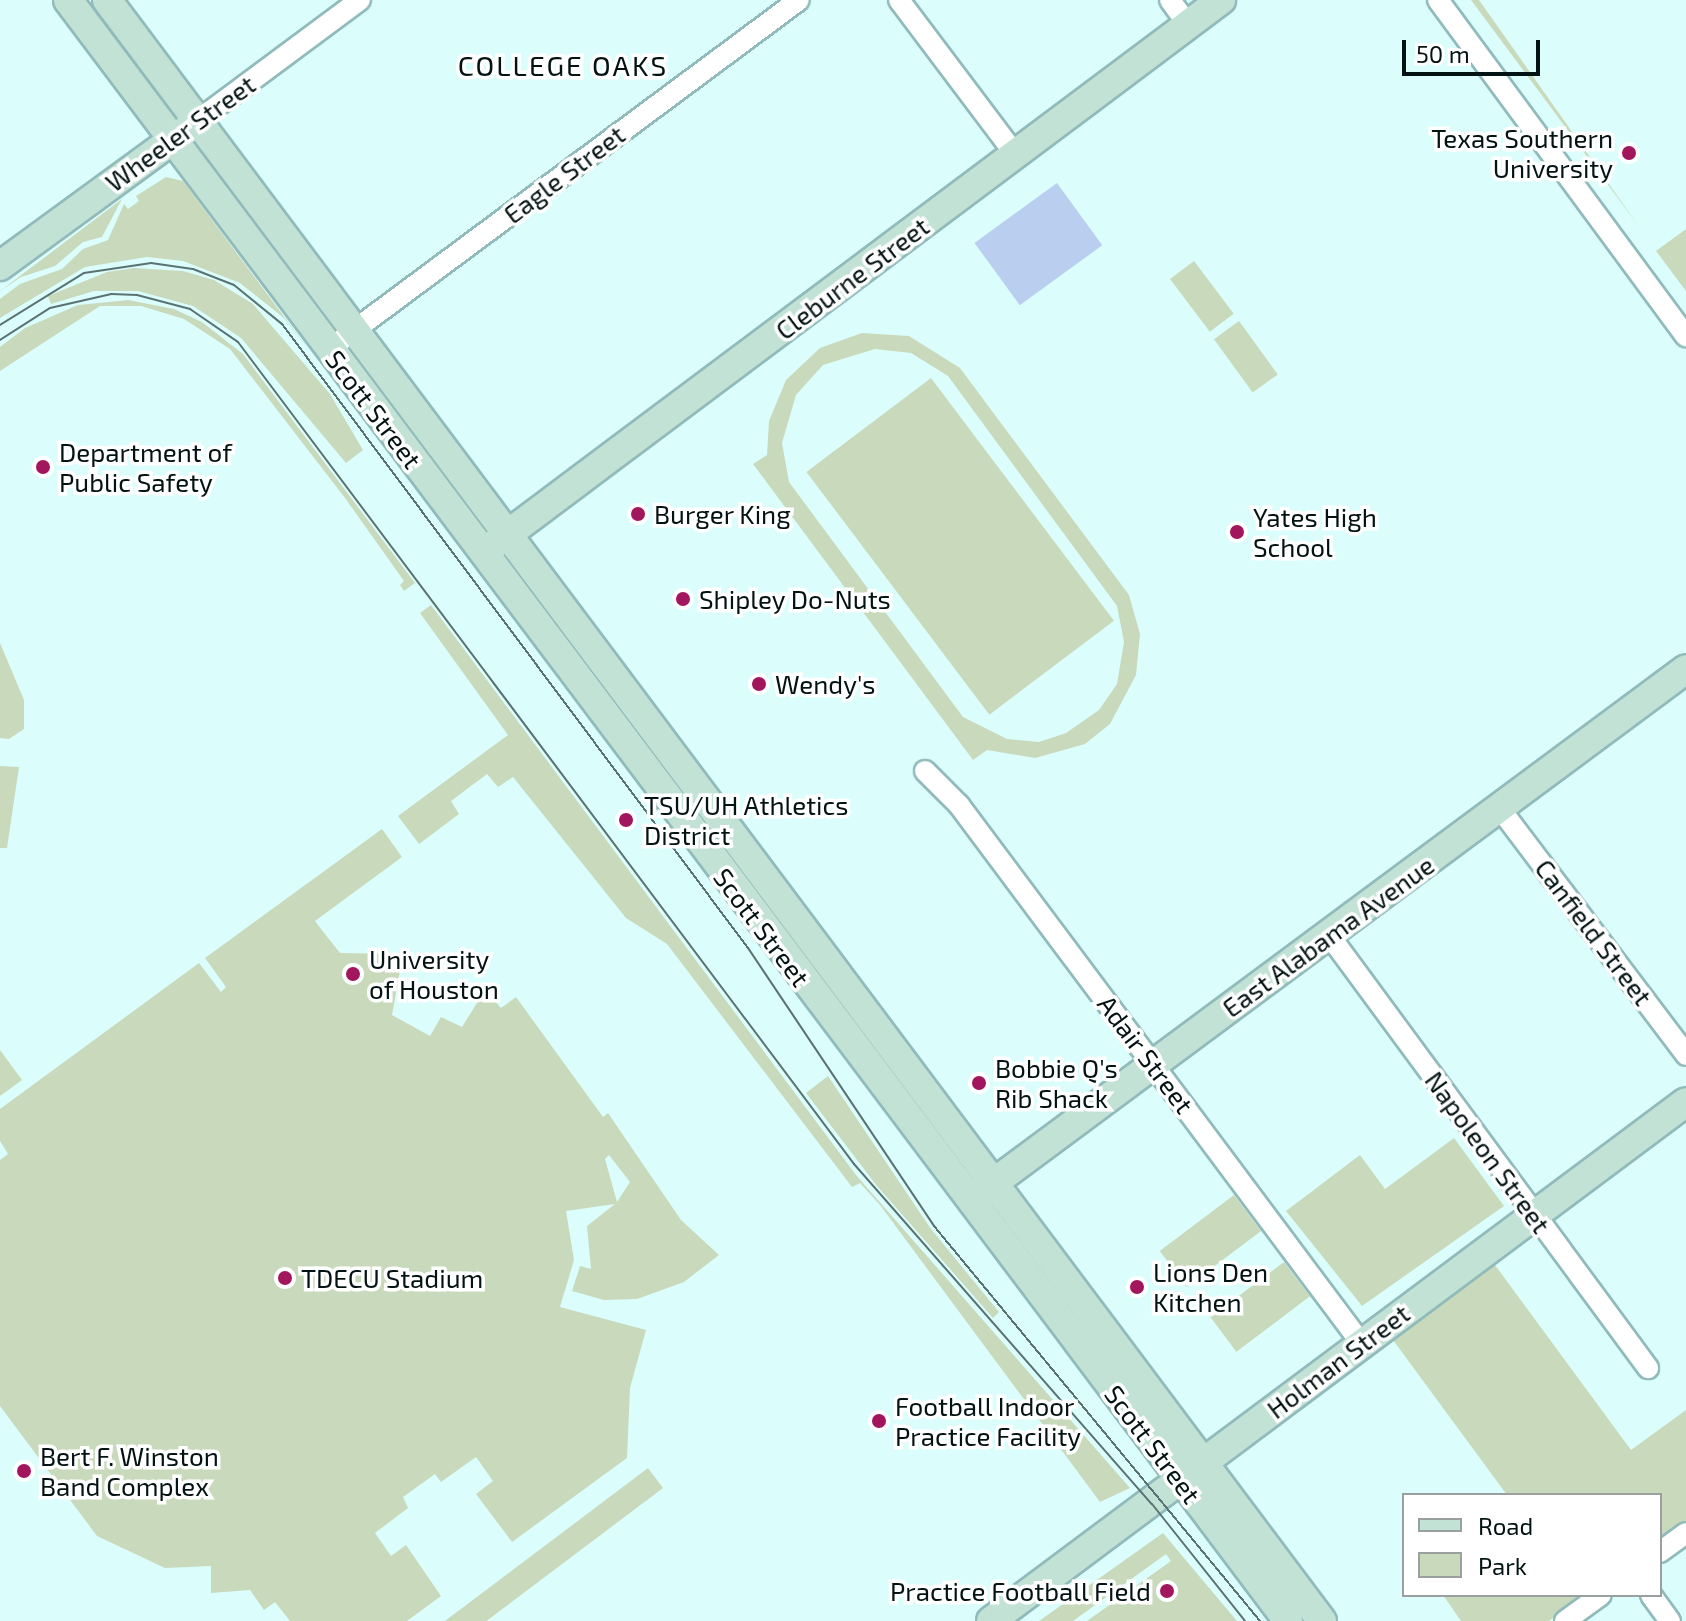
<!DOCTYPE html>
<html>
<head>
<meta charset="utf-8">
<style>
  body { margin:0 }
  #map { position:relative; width:1686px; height:1621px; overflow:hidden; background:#dbfefd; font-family:"Exo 2",sans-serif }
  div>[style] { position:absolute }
  .green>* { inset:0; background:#c9d9bc; transform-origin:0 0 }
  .water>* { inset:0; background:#bacef0; transform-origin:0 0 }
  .roads { filter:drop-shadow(2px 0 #91bbba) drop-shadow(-2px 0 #91bbba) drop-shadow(0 2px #91bbba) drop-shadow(0 -2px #91bbba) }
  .street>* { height:20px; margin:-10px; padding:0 10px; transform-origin:10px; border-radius:10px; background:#fff }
  .secondary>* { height:28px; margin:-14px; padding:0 14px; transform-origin:14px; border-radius:14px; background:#c3e2d6 }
  .tram>* { height:2px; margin:-1px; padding:0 1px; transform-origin:1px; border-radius:1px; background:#5b7272 }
  .dots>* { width:22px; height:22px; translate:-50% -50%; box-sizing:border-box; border:4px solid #fff; border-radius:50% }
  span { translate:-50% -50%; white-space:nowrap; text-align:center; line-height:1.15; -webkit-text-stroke:7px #fff; paint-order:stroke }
  .street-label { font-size:26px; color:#031212 }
  .poi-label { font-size:26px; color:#031212 }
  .right { translate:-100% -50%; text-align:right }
  .left { translate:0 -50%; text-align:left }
  .neighbourhood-label { font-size:28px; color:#031212; letter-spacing:2px }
  .legend { position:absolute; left:1402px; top:1493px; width:260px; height:104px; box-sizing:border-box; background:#fff; border:2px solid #9aa0a0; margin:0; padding:10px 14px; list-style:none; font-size:24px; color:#031212 }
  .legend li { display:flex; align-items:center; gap:16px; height:40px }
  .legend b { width:40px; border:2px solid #9aa0a0 }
  .scale { position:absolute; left:1402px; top:40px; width:138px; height:36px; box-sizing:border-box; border:4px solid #031212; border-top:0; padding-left:10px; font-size:24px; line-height:28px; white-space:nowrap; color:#031212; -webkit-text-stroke:6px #fff; paint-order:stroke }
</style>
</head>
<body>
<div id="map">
  <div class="green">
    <i style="clip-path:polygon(1471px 0,1479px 0,1640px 228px,1549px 105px)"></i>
    <i style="clip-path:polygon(166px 177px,183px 181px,309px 350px,284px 318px,240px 283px,183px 261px,147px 257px,85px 267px,0 318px,0 299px,20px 284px,62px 269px,83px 249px,108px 240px,124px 204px,128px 209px,139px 201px,136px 196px)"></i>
    <i style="clip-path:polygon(122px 199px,102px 237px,83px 242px,55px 266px,21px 277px,0 291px)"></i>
    <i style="clip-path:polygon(1686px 229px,1686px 291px,1656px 251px)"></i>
    <i style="left:1194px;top:261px;width:66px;height:30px;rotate:53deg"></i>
    <i style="clip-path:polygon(134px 268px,183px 271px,214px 280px,253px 304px,330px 394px,363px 450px,346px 463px,241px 338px,193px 306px,138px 291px,94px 291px,51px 304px,48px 296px,107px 272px)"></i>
    <i style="clip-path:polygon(128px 300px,174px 309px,202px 322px,243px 354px,415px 583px,404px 591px,400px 585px,404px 581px,345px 498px,230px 349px,184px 319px,141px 306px,100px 306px,0 371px,0 347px,25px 328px,78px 305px)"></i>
    <i style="left:1239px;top:321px;width:66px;height:31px;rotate:54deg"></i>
    <i style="clip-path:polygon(evenodd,862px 333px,909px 336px,960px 368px,1129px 595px,1140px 634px,1136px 675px,1110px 724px,1085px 744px,1035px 758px,987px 750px,973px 760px,753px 464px,767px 455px,769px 421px,786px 380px,820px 348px,862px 333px,875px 349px,911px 353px,948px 376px,1117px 606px,1124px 642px,1117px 684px,1099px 710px,1066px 733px,1039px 742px,1007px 739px,963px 717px,789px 482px,782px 443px,796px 395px,823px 365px,875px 349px)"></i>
    <i style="left:931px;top:378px;width:304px;height:156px;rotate:53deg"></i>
    <i style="clip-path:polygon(431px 605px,856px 1175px,1130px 1488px,1100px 1502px,880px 1205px,860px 1183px,852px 1187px,667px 944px,626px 918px,513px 777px,498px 787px,487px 774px,451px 801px,459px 814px,419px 844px,398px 816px,508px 735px,420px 613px)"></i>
    <i style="clip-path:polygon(0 643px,24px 700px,24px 729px,9px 739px,0 738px)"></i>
    <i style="clip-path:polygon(0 766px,19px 767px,7px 848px,0 848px)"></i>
    <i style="clip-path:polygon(evenodd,382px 829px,402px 857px,315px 921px,321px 929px,340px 953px,403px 954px,392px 1015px,430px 1036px,441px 1017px,462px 1027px,485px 990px,501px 1008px,516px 997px,603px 1117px,608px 1113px,681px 1220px,719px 1255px,684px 1282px,637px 1299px,604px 1300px,572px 1291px,580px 1266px,591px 1269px,587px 1226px,615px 1204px,566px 1211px,574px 1260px,560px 1307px,646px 1330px,630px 1388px,627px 1458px,512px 1542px,476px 1494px,493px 1481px,476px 1457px,441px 1482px,435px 1474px,403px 1497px,408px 1508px,375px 1533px,391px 1556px,406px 1545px,441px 1596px,407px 1621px,290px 1621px,275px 1602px,264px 1610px,250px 1590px,211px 1593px,211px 1566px,165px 1568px,97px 1536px,0 1406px,0 1160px,8px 1154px,0 1141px,0 1109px,199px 963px,221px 992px,226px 987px,205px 958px,382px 829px,609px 1155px,630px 1182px,617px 1202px,605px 1159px,609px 1155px)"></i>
    <i style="clip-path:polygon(0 1050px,22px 1080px,0 1096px)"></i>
    <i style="clip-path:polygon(828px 1076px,931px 1229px,999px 1312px,993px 1318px,877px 1186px,806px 1093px)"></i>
    <i style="clip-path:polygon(1454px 1138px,1504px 1206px,1362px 1306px,1286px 1211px,1360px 1155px,1385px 1189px)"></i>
    <i style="left:1234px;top:1195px;width:45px;height:93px;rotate:53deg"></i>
    <i style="left:1284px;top:1262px;width:43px;height:92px;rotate:53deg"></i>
    <i style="clip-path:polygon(1495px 1265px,1631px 1450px,1686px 1410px,1686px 1521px,1660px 1540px,1660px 1495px,1507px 1495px,1393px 1340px)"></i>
    <i style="left:648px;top:1468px;width:25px;height:257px;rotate:53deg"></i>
    <i style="clip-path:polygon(1163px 1533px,1237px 1621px,1087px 1621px,1171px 1561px,1166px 1554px,1073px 1621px,1039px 1621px)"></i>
    <i style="clip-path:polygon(1443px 1595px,1584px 1595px,1549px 1621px,1461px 1621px)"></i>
  </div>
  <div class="water">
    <i style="left:1057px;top:183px;width:77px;height:102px;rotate:54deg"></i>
  </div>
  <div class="roads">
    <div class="street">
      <i style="left:899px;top:0;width:194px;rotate:53deg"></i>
      <i style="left:1170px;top:0;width:31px;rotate:54deg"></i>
      <i style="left:1438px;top:0;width:418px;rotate:53.6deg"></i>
      <i style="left:197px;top:121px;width:203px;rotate:-36.6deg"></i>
      <i style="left:329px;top:349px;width:585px;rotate:-36.6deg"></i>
      <i style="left:925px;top:771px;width:48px;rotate:45deg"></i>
      <i style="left:959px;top:805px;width:672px;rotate:53.23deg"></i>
      <i style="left:1501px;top:810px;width:307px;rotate:52.9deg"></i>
      <i style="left:1329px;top:935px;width:538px;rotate:53.62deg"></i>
      <i style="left:1660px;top:1552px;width:32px;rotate:-36deg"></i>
      <i style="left:1651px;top:1595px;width:32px;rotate:54deg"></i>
      <i style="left:1565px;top:1621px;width:44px;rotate:-35.8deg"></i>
    </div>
    <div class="secondary">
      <i style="left:68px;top:0;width:2029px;rotate:53.03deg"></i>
      <i style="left:107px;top:0;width:2026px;rotate:53.15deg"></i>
      <i style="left:0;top:266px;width:232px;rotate:-36.2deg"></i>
      <i style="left:492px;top:546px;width:911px;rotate:-36.83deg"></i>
      <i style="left:980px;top:1193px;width:879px;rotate:-36.58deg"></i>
      <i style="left:991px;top:1621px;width:867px;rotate:-36.75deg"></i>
    </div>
  </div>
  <div class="tram">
    <i style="left:0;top:325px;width:99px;rotate:-31.8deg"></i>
    <i style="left:84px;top:273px;width:68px;rotate:-8.5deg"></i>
    <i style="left:151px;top:263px;width:42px;rotate:8.1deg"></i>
    <i style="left:193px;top:269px;width:44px;rotate:21.3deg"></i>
    <i style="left:234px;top:285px;width:62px;rotate:39.1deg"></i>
    <i style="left:282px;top:324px;width:779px;rotate:53.25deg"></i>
    <i style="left:748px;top:948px;width:334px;rotate:56.2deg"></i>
    <i style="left:934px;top:1226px;width:512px;rotate:50.47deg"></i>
    <i style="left:0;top:340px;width:59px;rotate:-32.6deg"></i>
    <i style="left:50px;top:308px;width:63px;rotate:-12.9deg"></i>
    <i style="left:111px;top:294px;width:26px;rotate:2deg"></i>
    <i style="left:137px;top:295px;width:55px;rotate:14.8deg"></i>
    <i style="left:190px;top:309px;width:58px;rotate:34.5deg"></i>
    <i style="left:238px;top:342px;width:1027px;rotate:53.15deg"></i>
    <i style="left:854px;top:1164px;width:452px;rotate:48.8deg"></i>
    <i style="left:1152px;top:1504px;width:149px;rotate:51.5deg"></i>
  </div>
  <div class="dots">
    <i style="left:1629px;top:153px;background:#a2165d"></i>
    <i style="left:43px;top:467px;background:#a2165d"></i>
    <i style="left:638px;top:514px;background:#a2165d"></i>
    <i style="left:1237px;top:532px;background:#a2165d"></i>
    <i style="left:683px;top:599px;background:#a2165d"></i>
    <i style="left:759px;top:684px;background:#a2165d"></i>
    <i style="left:626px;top:820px;background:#a2165d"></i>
    <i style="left:353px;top:974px;background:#a2165d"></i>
    <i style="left:979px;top:1083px;background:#a2165d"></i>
    <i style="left:285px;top:1278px;background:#a2165d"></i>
    <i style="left:1137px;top:1287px;background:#a2165d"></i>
    <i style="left:879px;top:1421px;background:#a2165d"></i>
    <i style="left:24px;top:1471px;background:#a2165d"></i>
    <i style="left:1167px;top:1591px;background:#a2165d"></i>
  </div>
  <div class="street-label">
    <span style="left:180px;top:133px;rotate:-36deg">Wheeler Street</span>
    <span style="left:564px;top:174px;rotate:-37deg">Eagle Street</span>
    <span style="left:852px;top:278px;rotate:-37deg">Cleburne Street</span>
    <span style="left:374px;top:409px;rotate:53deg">Scott Street</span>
    <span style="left:762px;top:927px;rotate:53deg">Scott Street</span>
    <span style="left:1594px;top:932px;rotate:53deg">Canfield Street</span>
    <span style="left:1328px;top:936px;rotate:-36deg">East Alabama Avenue</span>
    <span style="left:1146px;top:1054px;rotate:53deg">Adair Street</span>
    <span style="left:1488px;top:1152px;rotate:54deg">Napoleon Street</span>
    <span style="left:1338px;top:1361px;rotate:-37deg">Holman Street</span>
    <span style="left:1153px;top:1444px;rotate:53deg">Scott Street</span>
  </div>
  <div class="poi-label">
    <span class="right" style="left:1613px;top:153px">Texas Southern<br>University</span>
    <span class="left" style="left:59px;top:467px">Department of<br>Public Safety</span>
    <span class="left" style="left:654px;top:514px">Burger King</span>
    <span class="left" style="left:1253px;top:532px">Yates High<br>School</span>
    <span class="left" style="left:699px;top:599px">Shipley Do-Nuts</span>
    <span class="left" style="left:775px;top:684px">Wendy's</span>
    <span class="left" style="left:644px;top:820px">TSU/UH Athletics<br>District</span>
    <span class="left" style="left:369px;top:974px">University<br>of Houston</span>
    <span class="left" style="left:995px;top:1083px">Bobbie Q's<br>Rib Shack</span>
    <span class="left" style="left:1153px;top:1287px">Lions Den<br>Kitchen</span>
    <span class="left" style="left:301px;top:1278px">TDECU Stadium</span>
    <span class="left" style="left:895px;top:1421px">Football Indoor<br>Practice Facility</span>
    <span class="left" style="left:40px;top:1471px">Bert F. Winston<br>Band Complex</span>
    <span class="right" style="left:1151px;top:1591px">Practice Football Field</span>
  </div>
  <div class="neighbourhood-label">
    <span style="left:563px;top:65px">COLLEGE OAKS</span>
  </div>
  <ul class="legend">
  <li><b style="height:10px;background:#c3e2d6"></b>Road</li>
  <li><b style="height:22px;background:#c9d9bc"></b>Park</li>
  </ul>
  <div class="scale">50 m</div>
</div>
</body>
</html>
